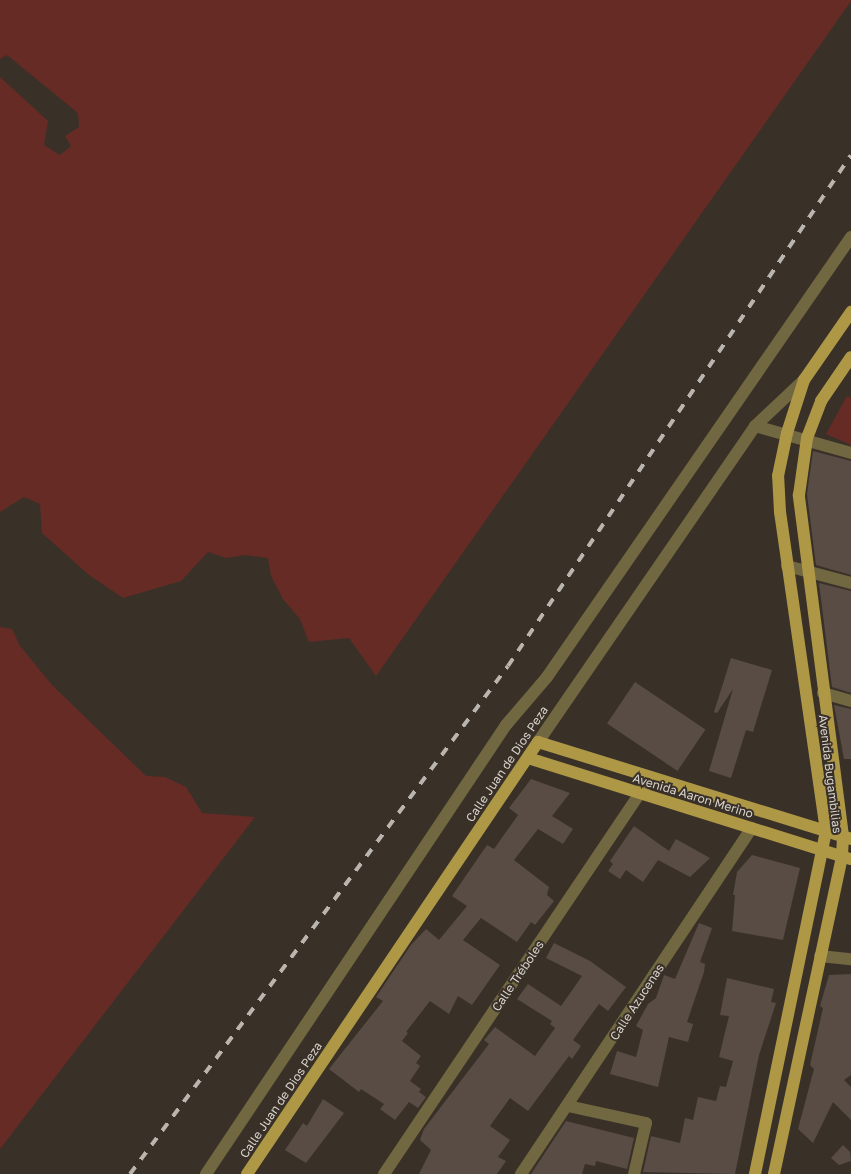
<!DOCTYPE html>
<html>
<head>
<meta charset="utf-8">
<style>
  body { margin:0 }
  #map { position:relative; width:851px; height:1174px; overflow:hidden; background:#393128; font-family:"Golos Text",sans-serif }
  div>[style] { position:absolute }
  .green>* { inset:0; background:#662b25 }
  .building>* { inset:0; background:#584c45; transform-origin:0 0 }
  .minor>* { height:12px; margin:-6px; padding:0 6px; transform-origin:6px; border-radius:6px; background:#716741 }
  .major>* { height:12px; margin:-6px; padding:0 6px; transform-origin:6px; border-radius:6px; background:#ae9846 }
  .rail>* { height:4px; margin-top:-2px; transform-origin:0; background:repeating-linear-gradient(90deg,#bbb5af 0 9px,transparent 0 18px) }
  span { translate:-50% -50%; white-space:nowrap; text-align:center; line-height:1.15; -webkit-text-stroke:4px #393128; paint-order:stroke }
  .street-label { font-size:12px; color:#d8d3cd }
</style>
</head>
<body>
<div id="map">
  <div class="green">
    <i style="clip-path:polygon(0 0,851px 0,851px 1px,376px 676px,349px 638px,309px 642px,300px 619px,283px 599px,271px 576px,268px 558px,245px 555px,226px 558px,208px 552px,181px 581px,123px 598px,89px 575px,42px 533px,40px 504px,24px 497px,0 512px,0 77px,48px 121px,44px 145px,60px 155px,71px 146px,65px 136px,79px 127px,78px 113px,7px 55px,0 59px)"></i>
    <i style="clip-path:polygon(847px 396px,851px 398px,851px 445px,826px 434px)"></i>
    <i style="clip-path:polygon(0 627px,12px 629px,20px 646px,52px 685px,146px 776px,165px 777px,186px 787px,202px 813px,255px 817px,0 1149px)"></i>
  </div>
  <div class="building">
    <i style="clip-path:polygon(813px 451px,851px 461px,851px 575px,816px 565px,807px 494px)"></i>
    <i style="clip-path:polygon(819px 583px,851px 591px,851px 693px,832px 687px)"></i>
    <i style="clip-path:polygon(731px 658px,772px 670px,753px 732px,746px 730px,731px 778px,709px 771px,733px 689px,717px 713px,714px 712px)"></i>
    <i style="left:635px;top:682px;width:85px;height:50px;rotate:34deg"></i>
    <i style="clip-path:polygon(834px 705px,851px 709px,851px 759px,844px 759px)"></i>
    <i style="clip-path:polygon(531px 779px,570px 793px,552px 816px,573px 829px,563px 844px,538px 829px,514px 860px,549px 887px,547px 895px,554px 901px,535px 925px,531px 922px,517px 942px,481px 918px,463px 940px,500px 965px,472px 1005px,458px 996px,449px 1014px,430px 1001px,406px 1032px,408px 1033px,402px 1041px,421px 1056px,416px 1063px,420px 1066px,410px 1081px,421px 1089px,419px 1092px,426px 1097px,418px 1108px,409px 1102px,395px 1120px,380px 1109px,384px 1104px,361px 1089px,359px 1092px,329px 1069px,383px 1001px,376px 997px,411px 945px,426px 929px,439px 940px,467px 906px,452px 896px,487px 845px,494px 849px,518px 815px,509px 808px)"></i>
    <i style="clip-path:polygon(634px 826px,669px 851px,676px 839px,710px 858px,690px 877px,658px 860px,643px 882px,626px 870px,620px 879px,608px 871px,613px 864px,610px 861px)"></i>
    <i style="clip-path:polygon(752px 855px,800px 868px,783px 940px,732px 931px,735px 895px,733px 895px,737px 872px)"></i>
    <i style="clip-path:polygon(699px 923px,712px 928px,700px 962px,705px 964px,704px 972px,687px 1022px,693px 1024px,688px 1042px,669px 1037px,658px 1087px,610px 1074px,617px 1051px,636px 1057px,643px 1030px,636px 1026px,648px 1004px,656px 998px,664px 975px,675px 979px)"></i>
    <i style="clip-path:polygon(554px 943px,590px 961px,626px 987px,608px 1011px,599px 1004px,573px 1040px,581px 1046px,572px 1059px,569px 1056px,528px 1111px,510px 1098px,490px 1126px,510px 1140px,498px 1157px,506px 1161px,497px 1174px,419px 1174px,431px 1150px,420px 1140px,424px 1129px,489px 1044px,484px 1040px,495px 1027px,535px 1056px,555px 1028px,550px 1024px,552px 1021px,517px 999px,528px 984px,561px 1006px,582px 976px,546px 958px)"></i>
    <i style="clip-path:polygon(851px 974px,851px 1075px,844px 1080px,851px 1087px,851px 1120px,833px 1102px,813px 1143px,798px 1129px,814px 1069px,810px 1065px,823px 1008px,820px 1006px,829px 975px)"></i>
    <i style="clip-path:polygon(727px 978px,774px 989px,771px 1002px,776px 1003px,759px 1055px,735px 1174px,643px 1172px,651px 1136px,680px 1143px,685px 1118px,693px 1120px,698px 1097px,716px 1101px,720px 1086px,726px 1087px,733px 1061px,719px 1057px,729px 1016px,720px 1015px)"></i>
    <i style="clip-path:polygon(323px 1099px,344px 1113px,306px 1163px,285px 1150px,303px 1123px,307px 1126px)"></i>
    <i style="clip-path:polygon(566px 1121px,634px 1138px,627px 1169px,596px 1161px,595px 1166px,585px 1164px,582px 1174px,531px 1174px)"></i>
    <i style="clip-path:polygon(843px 1145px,850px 1152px,851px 1161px,839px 1165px,831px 1158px)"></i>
  </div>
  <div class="minor">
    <i style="left:755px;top:426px;width:100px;rotate:15.7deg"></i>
    <i style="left:787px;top:566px;width:66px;rotate:14.9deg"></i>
    <i style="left:823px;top:693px;width:29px;rotate:16deg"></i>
    <i style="left:538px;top:742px;width:383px;rotate:-55.5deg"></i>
    <i style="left:755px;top:426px;width:67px;rotate:-43.2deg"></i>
    <i style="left:820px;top:956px;width:31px;rotate:6deg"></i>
    <i style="left:568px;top:1106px;width:80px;rotate:12.3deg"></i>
    <i style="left:646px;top:1123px;width:52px;rotate:103.2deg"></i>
    <i style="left:206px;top:1174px;width:540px;rotate:-56.25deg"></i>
    <i style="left:506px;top:725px;width:63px;rotate:-49.5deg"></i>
    <i style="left:547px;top:677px;width:535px;rotate:-55.36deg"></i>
    <i style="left:384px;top:1174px;width:478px;rotate:-56.1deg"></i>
    <i style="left:521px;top:1174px;width:416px;rotate:-56.3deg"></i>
  </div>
  <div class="major">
    <i style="left:528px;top:758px;width:338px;rotate:17.4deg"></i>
    <i style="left:247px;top:1174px;width:521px;rotate:-56.04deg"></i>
    <i style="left:538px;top:742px;width:328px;rotate:17.2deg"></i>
    <i style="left:755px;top:1174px;width:350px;rotate:-78.3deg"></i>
    <i style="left:826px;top:831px;width:322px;rotate:-98.2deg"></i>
    <i style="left:780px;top:512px;width:36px;rotate:-93deg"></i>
    <i style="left:778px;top:476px;width:44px;rotate:-78.2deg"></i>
    <i style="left:787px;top:433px;width:56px;rotate:-72.2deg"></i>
    <i style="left:804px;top:380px;width:83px;rotate:-55.3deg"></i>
    <i style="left:774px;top:1174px;width:325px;rotate:-77.9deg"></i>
    <i style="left:842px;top:856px;width:20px;rotate:-87deg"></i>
    <i style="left:843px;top:836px;width:344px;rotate:-97.4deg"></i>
    <i style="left:799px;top:495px;width:58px;rotate:-82deg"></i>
    <i style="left:807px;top:438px;width:40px;rotate:-69deg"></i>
    <i style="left:821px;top:401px;width:53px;rotate:-55.7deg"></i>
  </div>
  <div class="rail">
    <i style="left:130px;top:1174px;width:633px;rotate:-53.35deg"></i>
    <i style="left:508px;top:666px;width:615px;rotate:-56.13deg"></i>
  </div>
  <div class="street-label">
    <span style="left:507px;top:764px;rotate:-56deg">Calle Juan de Dios Peza</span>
    <span style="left:830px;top:774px;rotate:83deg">Avenida Bugambilias</span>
    <span style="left:693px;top:796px;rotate:17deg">Avenida Aaron Merino</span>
    <span style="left:518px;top:976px;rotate:-56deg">Calle Tréboles</span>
    <span style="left:637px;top:1002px;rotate:-57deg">Calle Azucenas</span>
    <span style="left:281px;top:1100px;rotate:-56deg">Calle Juan de Dios Peza</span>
  </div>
</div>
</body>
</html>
